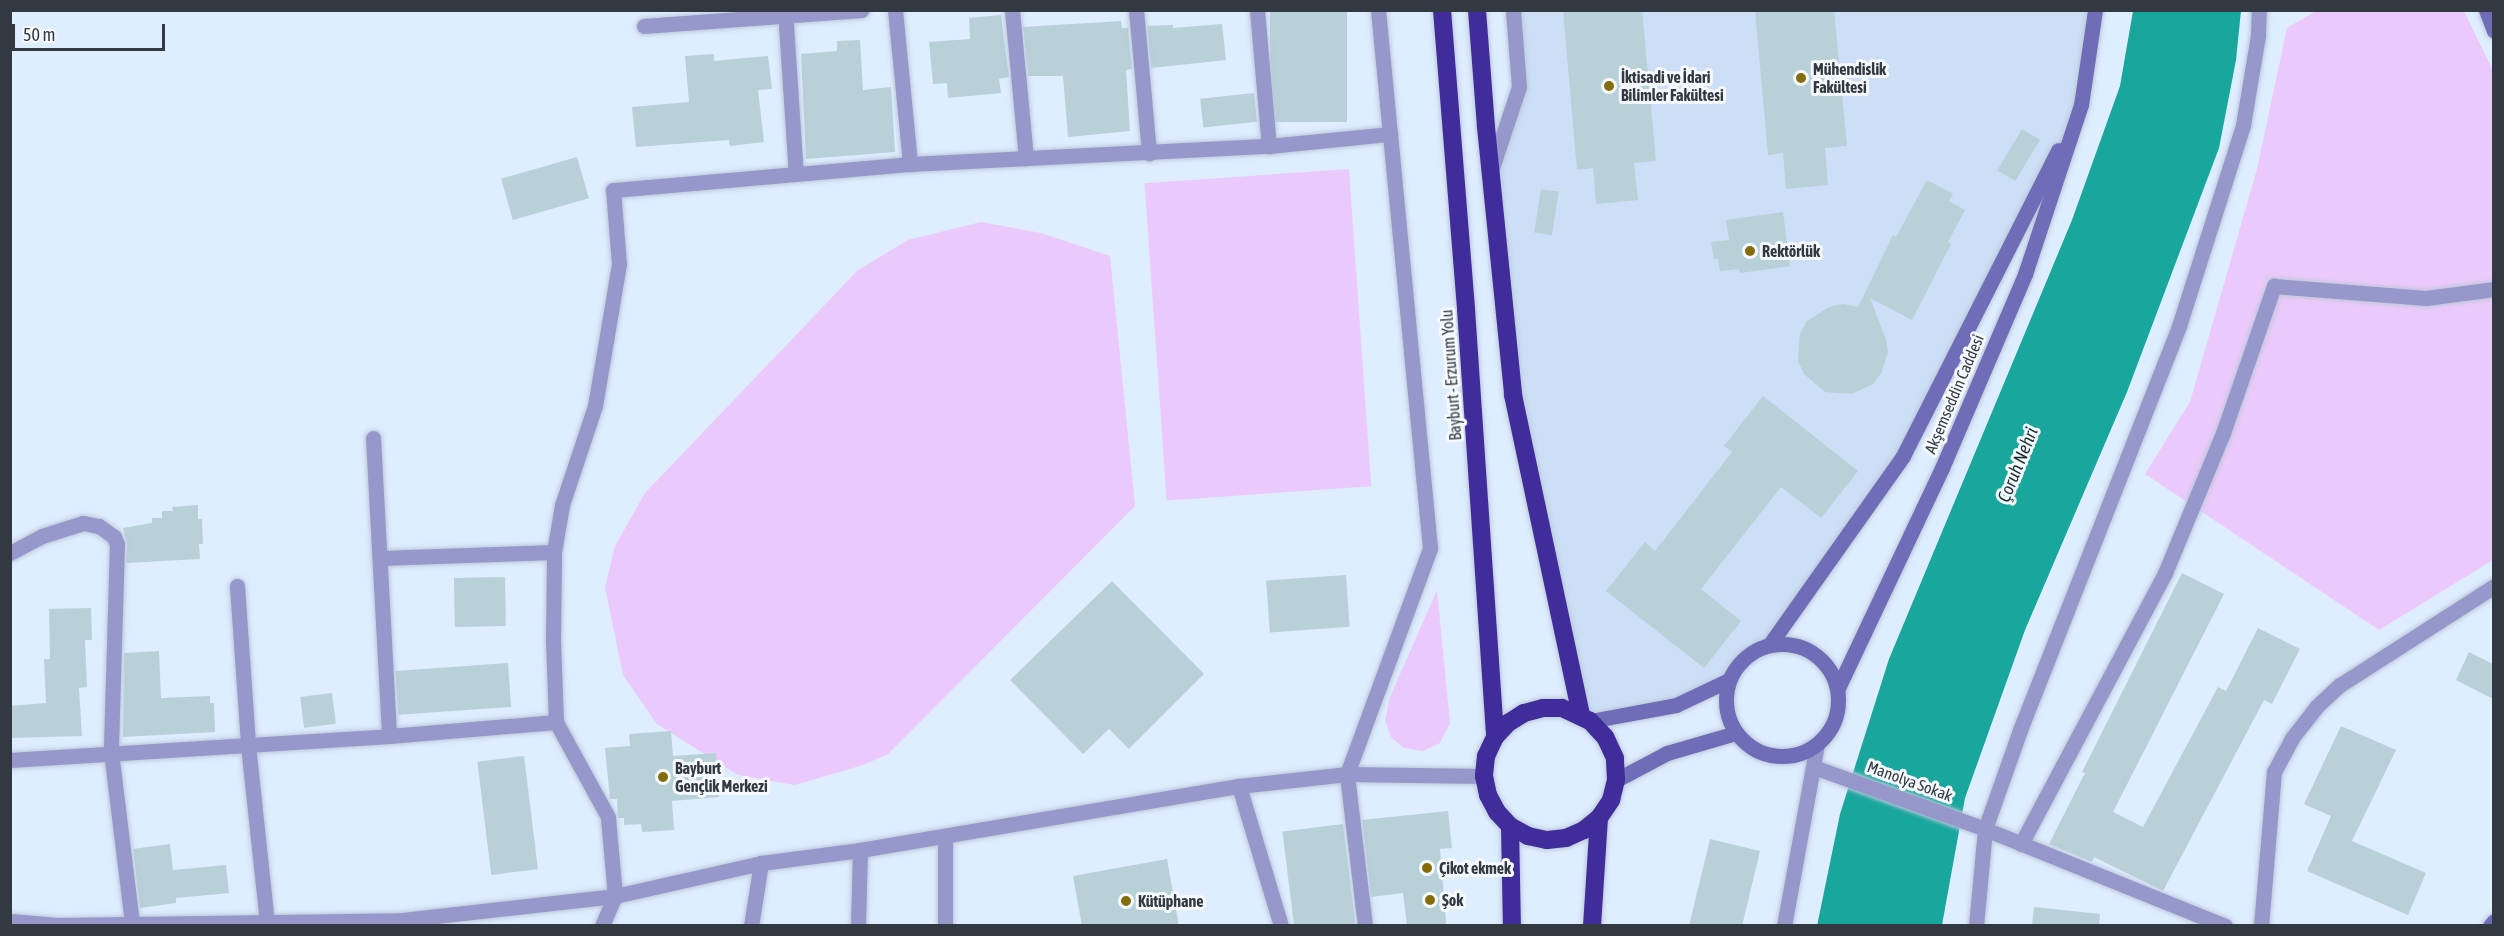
<!DOCTYPE html>
<meta charset="utf-8">
<style>
body{margin:0}
#map{position:relative;width:2504px;height:936px;overflow:hidden;background:#deedff;font-family:"Asap Condensed",sans-serif}
div>[style]{position:absolute}
[style*='--x']{left:calc(var(--x)*1px);top:calc(var(--y)*1px);width:calc(var(--w)*1px);rotate:calc(var(--a)*1deg)}
.built>*{inset:0;background:#ccdff6}
.green>*{inset:0;background:#ecc9fc;transform-origin:0 0}
.water>*{inset:0;background:#18a69d}
.building>*{inset:0;background:#b8d0d8;transform-origin:0 0}
.roads{filter:drop-shadow(0 0 2px #bcc9d9) drop-shadow(0 0 2px #bcc9d9)}
.street>*{height:15px;margin:-7.5px;padding:0 7.5px;transform-origin:7.5px;border-radius:7.5px;background:#9697cb}
.secondary>*{height:15px;margin:-7.5px;padding:0 7.5px;transform-origin:7.5px;border-radius:7.5px;background:#6f6db8}
.secondary>.ring{margin:-7.5px;padding:0;box-sizing:content-box;background:none;border:15px solid #6f6db8;border-radius:50%}
.highway>*{height:18px;margin:-9px;padding:0 9px;transform-origin:9px;border-radius:9px;background:#402d9b}
.dots>*{width:16px;height:16px;translate:-50% -50%;box-sizing:border-box;border:3px solid #f6f9fd;border-radius:50%}
span{translate:-50% -50%;white-space:nowrap;text-align:center;line-height:1.15;-webkit-text-stroke:6px #f6f9fd;paint-order:stroke}
.poi-label{font-size:16px;color:#333940;font-weight:700}
.left{translate:0 -50%;text-align:left}
.street-label{font-size:16px;color:#333940}
.water-label{font-size:18px;color:#1a302e;font-style:italic}
.frame{position:absolute;inset:0;border:12px solid #333940;pointer-events:none}
.scale{position:absolute;left:12px;top:24px;width:153px;height:27px;box-sizing:border-box;border:3px solid #333940;border-top:0;padding-left:8px;font-size:18px;line-height:21px;white-space:nowrap;color:#333940;-webkit-text-stroke:4px #f6f9fd;paint-order:stroke}
</style>
<div id="map">
<div class="built">
<i style="clip-path:polygon(1513px 11px,2095px 11px,2081px 105px,1903px 456px,1770px 644px,1753px 651px,1739px 663px,1729px 680px,1676px 705px,1590px 721px,1513px 395px,1491px 171px,1519px 87px)"></i>
</div>
<div class="green">
<i style="clip-path:polygon(2316px 11px,2464px 11px,2494px 73px,2493px 560px,2379px 630px,2145px 474px,2190px 402px,2257px 169px,2287px 28px)"></i>
<i style="left:1349px;top:169px;width:318px;height:205px;rotate:86deg"></i>
<i style="clip-path:polygon(981px 222px,1041px 233px,1110px 256px,1135px 506px,888px 754px,863px 765px,795px 785px,738px 775px,657px 724px,623px 675px,605px 587px,615px 546px,645px 493px,858px 270px,908px 240px)"></i>
<i style="clip-path:polygon(1437px 590px,1450px 723px,1440px 743px,1423px 751px,1404px 748px,1391px 737px,1385px 720px,1390px 697px)"></i>
</div>
<div class="water">
<i style="clip-path:polygon(2133px 11px,2241px 11px,2236px 60px,2219px 148px,2127px 392px,2025px 630px,1965px 798px,1942px 925px,1817px 926px,1840px 814px,1889px 659px,2072px 220px,2120px 86px)"></i>
</div>
<div class="building">
<i style="left:1270px;top:10px;width:77px;height:112px"></i>
<i style="clip-path:polygon(1563px 10px,1642px 10px,1656px 161px,1634px 163px,1638px 200px,1596px 204px,1593px 168px,1577px 170px)"></i>
<i style="clip-path:polygon(1755px 10px,1834px 10px,1847px 146px,1825px 148px,1828px 185px,1786px 189px,1783px 153px,1768px 155px)"></i>
<i style="clip-path:polygon(1001px 15px,1009px 77px,999px 79px,1001px 93px,948px 98px,947px 83px,933px 84px,929px 42px,970px 39px,969px 18px)"></i>
<i style="clip-path:polygon(1121px 21px,1122px 28px,1128px 28px,1132px 69px,1126px 70px,1130px 131px,1068px 137px,1063px 76px,1028px 76px,1023px 27px)"></i>
<i style="clip-path:polygon(1222px 24px,1226px 60px,1151px 68px,1147px 26px,1173px 25px,1173px 28px)"></i>
<i style="clip-path:polygon(860px 40px,863px 90px,891px 87px,895px 152px,806px 159px,801px 54px,837px 51px,837px 41px)"></i>
<i style="clip-path:polygon(714px 54px,714px 61px,768px 56px,772px 89px,758px 90px,764px 142px,730px 146px,729px 140px,636px 147px,632px 107px,689px 102px,685px 56px)"></i>
<i style="left:1254px;top:93px;width:29px;height:54px;rotate:84deg"></i>
<i style="left:2022px;top:129px;width:21px;height:48px;rotate:31deg"></i>
<i style="left:577px;top:157px;width:43px;height:79px;rotate:74deg"></i>
<i style="clip-path:polygon(1927px 180px,1953px 194px,1949px 201px,1965px 210px,1948px 242px,1951px 244px,1912px 320px,1870px 298px,1886px 340px,1888px 352px,1881px 374px,1873px 384px,1852px 394px,1825px 392px,1804px 374px,1798px 361px,1800px 334px,1806px 322px,1829px 307px,1843px 304px,1858px 307px,1893px 235px,1896px 237px)"></i>
<i style="left:1541px;top:189px;width:18px;height:44px;rotate:9deg"></i>
<i style="clip-path:polygon(1783px 212px,1790px 266px,1740px 273px,1739px 269px,1720px 271px,1718px 259px,1714px 259px,1711px 242px,1729px 240px,1726px 220px)"></i>
<i style="clip-path:polygon(1763px 396px,1858px 471px,1821px 518px,1781px 487px,1701px 589px,1741px 621px,1704px 668px,1606px 591px,1645px 542px,1655px 551px,1732px 452px,1724px 446px)"></i>
<i style="clip-path:polygon(198px 505px,198px 519px,202px 519px,203px 544px,199px 544px,200px 559px,126px 563px,127px 544px,123px 528px,152px 523px,152px 518px,162px 518px,162px 511px,173px 511px,172px 507px)"></i>
<i style="clip-path:polygon(2182px 573px,2224px 594px,2113px 812px,2143px 827px,2218px 687px,2226px 691px,2258px 628px,2300px 649px,2272px 704px,2264px 700px,2163px 891px,2094px 857px,2092px 862px,2049px 844px,2085px 773px,2082px 772px)"></i>
<i style="left:1346px;top:575px;width:52px;height:80px;rotate:86deg"></i>
<i style="left:505px;top:577px;width:49px;height:51px;rotate:89deg"></i>
<i style="clip-path:polygon(1112px 581px,1204px 674px,1129px 749px,1109px 729px,1083px 754px,1010px 680px)"></i>
<i style="clip-path:polygon(91px 608px,92px 640px,85px 640px,87px 687px,79px 688px,82px 736px,10px 738px,10px 706px,46px 703px,44px 659px,50px 659px,49px 609px)"></i>
<i style="clip-path:polygon(159px 651px,161px 698px,210px 696px,210px 703px,214px 703px,215px 732px,123px 737px,124px 653px)"></i>
<i style="clip-path:polygon(2469px 652px,2493px 664px,2493px 699px,2456px 680px)"></i>
<i style="left:508px;top:663px;width:44px;height:113px;rotate:86deg"></i>
<i style="left:332px;top:693px;width:31px;height:32px;rotate:83deg"></i>
<i style="clip-path:polygon(2341px 726px,2396px 750px,2352px 841px,2426px 873px,2408px 915px,2307px 871px,2331px 816px,2304px 804px)"></i>
<i style="clip-path:polygon(671px 731px,673px 756px,716px 753px,719px 797px,672px 801px,674px 830px,642px 832px,641px 824px,624px 825px,624px 818px,618px 818px,617px 799px,610px 799px,605px 748px,630px 746px,629px 734px)"></i>
<i style="left:524px;top:756px;width:114px;height:47px;rotate:83deg"></i>
<i style="clip-path:polygon(1448px 811px,1452px 848px,1440px 849px,1446px 922px,1444px 926px,1407px 926px,1403px 893px,1371px 897px,1362px 820px)"></i>
<i style="left:1343px;top:824px;width:103px;height:61px;rotate:83deg"></i>
<i style="clip-path:polygon(1710px 839px,1760px 851px,1742px 926px,1689px 926px)"></i>
<i style="clip-path:polygon(170px 844px,173px 870px,226px 865px,229px 893px,176px 898px,176px 903px,140px 908px,133px 849px)"></i>
<i style="clip-path:polygon(1167px 859px,1179px 926px,1082px 926px,1073px 876px)"></i>
<i style="clip-path:polygon(2034px 907px,2100px 914px,2099px 926px,2032px 926px)"></i>
</div>
<div class="roads">
<div class="street">
<i style="--x:785;--y:10;--w:164;--a:86.2"></i>
<i style="--x:895;--y:10;--w:155;--a:84.4"></i>
<i style="--x:1012;--y:10;--w:149;--a:84.6"></i>
<i style="--x:1136;--y:10;--w:144;--a:84.8"></i>
<i style="--x:1257;--y:10;--w:137;--a:85"></i>
<i style="--x:644;--y:26;--w:218;--a:-4.2"></i>
<i style="--x:1492;--y:168;--w:85;--a:-71.6"></i>
<i style="--x:1519;--y:87;--w:77;--a:-94.5"></i>
<i style="--x:373;--y:438;--w:298;--a:86.9"></i>
<i style="--x:10;--y:553;--w:36;--a:-28"></i>
<i style="--x:42;--y:536;--w:43;--a:-17.6"></i>
<i style="--x:83;--y:523;--w:16;--a:11"></i>
<i style="--x:99;--y:526;--w:19;--a:36"></i>
<i style="--x:114;--y:537;--w:8;--a:67"></i>
<i style="--x:117;--y:544;--w:208;--a:91.7"></i>
<i style="--x:111;--y:752;--w:173;--a:83"></i>
<i style="--x:380;--y:558;--w:174;--a:-2"></i>
<i style="--x:237;--y:586;--w:159;--a:86"></i>
<i style="--x:248;--y:745;--w:178;--a:83.9"></i>
<i style="--x:10;--y:760;--w:380;--a:-3.6"></i>
<i style="--x:389;--y:736;--w:168;--a:-4.8"></i>
<i style="--x:1814;--y:767;--w:182;--a:19.9"></i>
<i style="--x:1985;--y:829;--w:97;--a:95.3"></i>
<i style="--x:1239;--y:786;--w:146;--a:73.3"></i>
<i style="--x:2021;--y:844;--w:307;--a:-62"></i>
<i style="--x:2165;--y:573;--w:152;--a:-67.5"></i>
<i style="--x:2223;--y:433;--w:156;--a:-70.9"></i>
<i style="--x:2274;--y:286;--w:152;--a:4.5"></i>
<i style="--x:2426;--y:298;--w:69;--a:-7.5"></i>
<i style="--x:10;--y:921;--w:48;--a:4.8"></i>
<i style="--x:58;--y:925;--w:343;--a:-0.8"></i>
<i style="--x:401;--y:920;--w:215;--a:-6.4"></i>
<i style="--x:615;--y:896;--w:150;--a:-12.7"></i>
<i style="--x:761;--y:863;--w:100;--a:-7.5"></i>
<i style="--x:860;--y:850;--w:384;--a:-9.6"></i>
<i style="--x:1239;--y:786;--w:109;--a:-6.3"></i>
<i style="--x:1347;--y:774;--w:137;--a:0.8"></i>
<i style="--x:602;--y:926;--w:33;--a:-67"></i>
<i style="--x:615;--y:896;--w:79;--a:-95.1"></i>
<i style="--x:608;--y:817;--w:108;--a:-118.7"></i>
<i style="--x:556;--y:722;--w:82;--a:-92.1"></i>
<i style="--x:553;--y:640;--w:88;--a:-89.3"></i>
<i style="--x:554;--y:552;--w:48;--a:-80.3"></i>
<i style="--x:562;--y:505;--w:104;--a:-71.6"></i>
<i style="--x:595;--y:406;--w:144;--a:-80.4"></i>
<i style="--x:619;--y:264;--w:74;--a:-94.6"></i>
<i style="--x:613;--y:190;--w:298;--a:-5"></i>
<i style="--x:910;--y:164;--w:359;--a:-2.9"></i>
<i style="--x:1269;--y:146;--w:122;--a:-5.7"></i>
<i style="--x:751;--y:926;--w:64;--a:-81"></i>
<i style="--x:858;--y:926;--w:76;--a:-88.5"></i>
<i style="--x:945;--y:926;--w:89;--a:-90"></i>
<i style="--x:1365;--y:926;--w:153;--a:-96.8"></i>
<i style="--x:1347;--y:774;--w:241;--a:-69.8"></i>
<i style="--x:1430;--y:548;--w:541;--a:-95.52"></i>
<i style="--x:1784;--y:926;--w:184;--a:-79.7"></i>
<i style="--x:2225;--y:926;--w:259;--a:-158"></i>
<i style="--x:1985;--y:829;--w:105;--a:-70.5"></i>
<i style="--x:2020;--y:730;--w:434;--a:-68.5"></i>
<i style="--x:2179;--y:326;--w:211;--a:-72.3"></i>
<i style="--x:2243;--y:125;--w:91;--a:-80.5"></i>
<i style="--x:2258;--y:35;--w:25;--a:-88"></i>
<i style="--x:2261;--y:926;--w:155;--a:-85.2"></i>
<i style="--x:2274;--y:772;--w:38;--a:-62"></i>
<i style="--x:2292;--y:738;--w:39;--a:-52"></i>
<i style="--x:2316;--y:707;--w:33;--a:-43"></i>
<i style="--x:2340;--y:685;--w:183;--a:-32.7"></i>
</div>
<div class="secondary">
<i style="--x:2486;--y:10;--w:22;--a:69"></i>
<i class="ring" style="left:1726px;top:644px;width:97px;height:97px"></i>
<i style="--x:1770;--y:644;--w:230;--a:-54.7"></i>
<i style="--x:1903;--y:456;--w:343;--a:-63.1"></i>
<i style="--x:1838;--y:688;--w:243;--a:-64.7"></i>
<i style="--x:1942;--y:468;--w:211;--a:-66.8"></i>
<i style="--x:2025;--y:274;--w:178;--a:-71.7"></i>
<i style="--x:2081;--y:105;--w:96;--a:-81.6"></i>
<i style="--x:1590;--y:721;--w:87;--a:-10.5"></i>
<i style="--x:1676;--y:705;--w:59;--a:-25.3"></i>
<i style="--x:1616;--y:780;--w:58;--a:-27.9"></i>
<i style="--x:1667;--y:753;--w:72;--a:-16.2"></i>
<i style="--x:2490;--y:926;--w:6;--a:-51"></i>
</div>
<div class="highway">
<i style="--x:1442;--y:10;--w:300;--a:85.4"></i>
<i style="--x:1466;--y:309;--w:429;--a:86.1"></i>
<i style="--x:1495;--y:737;--w:21;--a:115"></i>
<i style="--x:1486;--y:756;--w:20;--a:96"></i>
<i style="--x:1484;--y:776;--w:19;--a:78"></i>
<i style="--x:1488;--y:795;--w:19;--a:62"></i>
<i style="--x:1497;--y:812;--w:19;--a:47"></i>
<i style="--x:1510;--y:826;--w:21;--a:29"></i>
<i style="--x:1528;--y:836;--w:19;--a:12"></i>
<i style="--x:1547;--y:840;--w:19;--a:-6"></i>
<i style="--x:1566;--y:838;--w:20;--a:-24"></i>
<i style="--x:1584;--y:830;--w:19;--a:-39"></i>
<i style="--x:1599;--y:818;--w:22;--a:-56"></i>
<i style="--x:1611;--y:800;--w:21;--a:-76"></i>
<i style="--x:1616;--y:780;--w:22;--a:-93"></i>
<i style="--x:1615;--y:758;--w:23;--a:-115"></i>
<i style="--x:1605;--y:737;--w:22;--a:-133"></i>
<i style="--x:1590;--y:721;--w:31;--a:-155"></i>
<i style="--x:1562;--y:708;--w:19;--a:180"></i>
<i style="--x:1543;--y:708;--w:20;--a:165"></i>
<i style="--x:1524;--y:713;--w:19;--a:148"></i>
<i style="--x:1508;--y:723;--w:19;--a:133"></i>
<i style="--x:1477;--y:10;--w:117;--a:85.6"></i>
<i style="--x:1486;--y:127;--w:269;--a:84.2"></i>
<i style="--x:1513;--y:395;--w:327;--a:78"></i>
<i style="--x:1510;--y:826;--w:100;--a:88.9"></i>
<i style="--x:1592;--y:926;--w:108;--a:-86.3"></i>
</div>
</div>
<div class="dots">
<i style="left:1801px;top:78px;background:#846c08"></i>
<i style="left:1609px;top:86px;background:#846c08"></i>
<i style="left:1750px;top:251px;background:#846c08"></i>
<i style="left:663px;top:777px;background:#846c08"></i>
<i style="left:1427px;top:868px;background:#846c08"></i>
<i style="left:1430px;top:900px;background:#846c08"></i>
<i style="left:1126px;top:901px;background:#846c08"></i>
</div>
<div class="poi-label">
<span class="left" style="left:1813px;top:78px">Mühendislik<br>Fakültesi</span>
<span class="left" style="left:1621px;top:86px">İktisadi ve İdari<br>Bilimler Fakültesi</span>
<span class="left" style="left:1762px;top:251px">Rektörlük</span>
<span class="left" style="left:675px;top:777px">Bayburt<br>Gençlik Merkezi</span>
<span class="left" style="left:1439px;top:868px">Çikot ekmek</span>
<span class="left" style="left:1442px;top:900px">Şok</span>
<span class="left" style="left:1138px;top:901px">Kütüphane</span>
</div>
<div class="street-label">
<span style="left:1451px;top:375px;rotate:-94deg">Bayburt - Erzurum Yolu</span>
<span style="left:1954px;top:394px;rotate:-67deg">Akşemseddin Caddesi</span>
<span style="left:1910px;top:781px;rotate:20deg">Manolya Sokak</span>
</div>
<div class="water-label">
<span style="left:2018px;top:465px;rotate:-68deg">Çoruh Nehri</span>
</div>
<div class="frame"></div>
<div class="scale">50 m</div>
</div>
